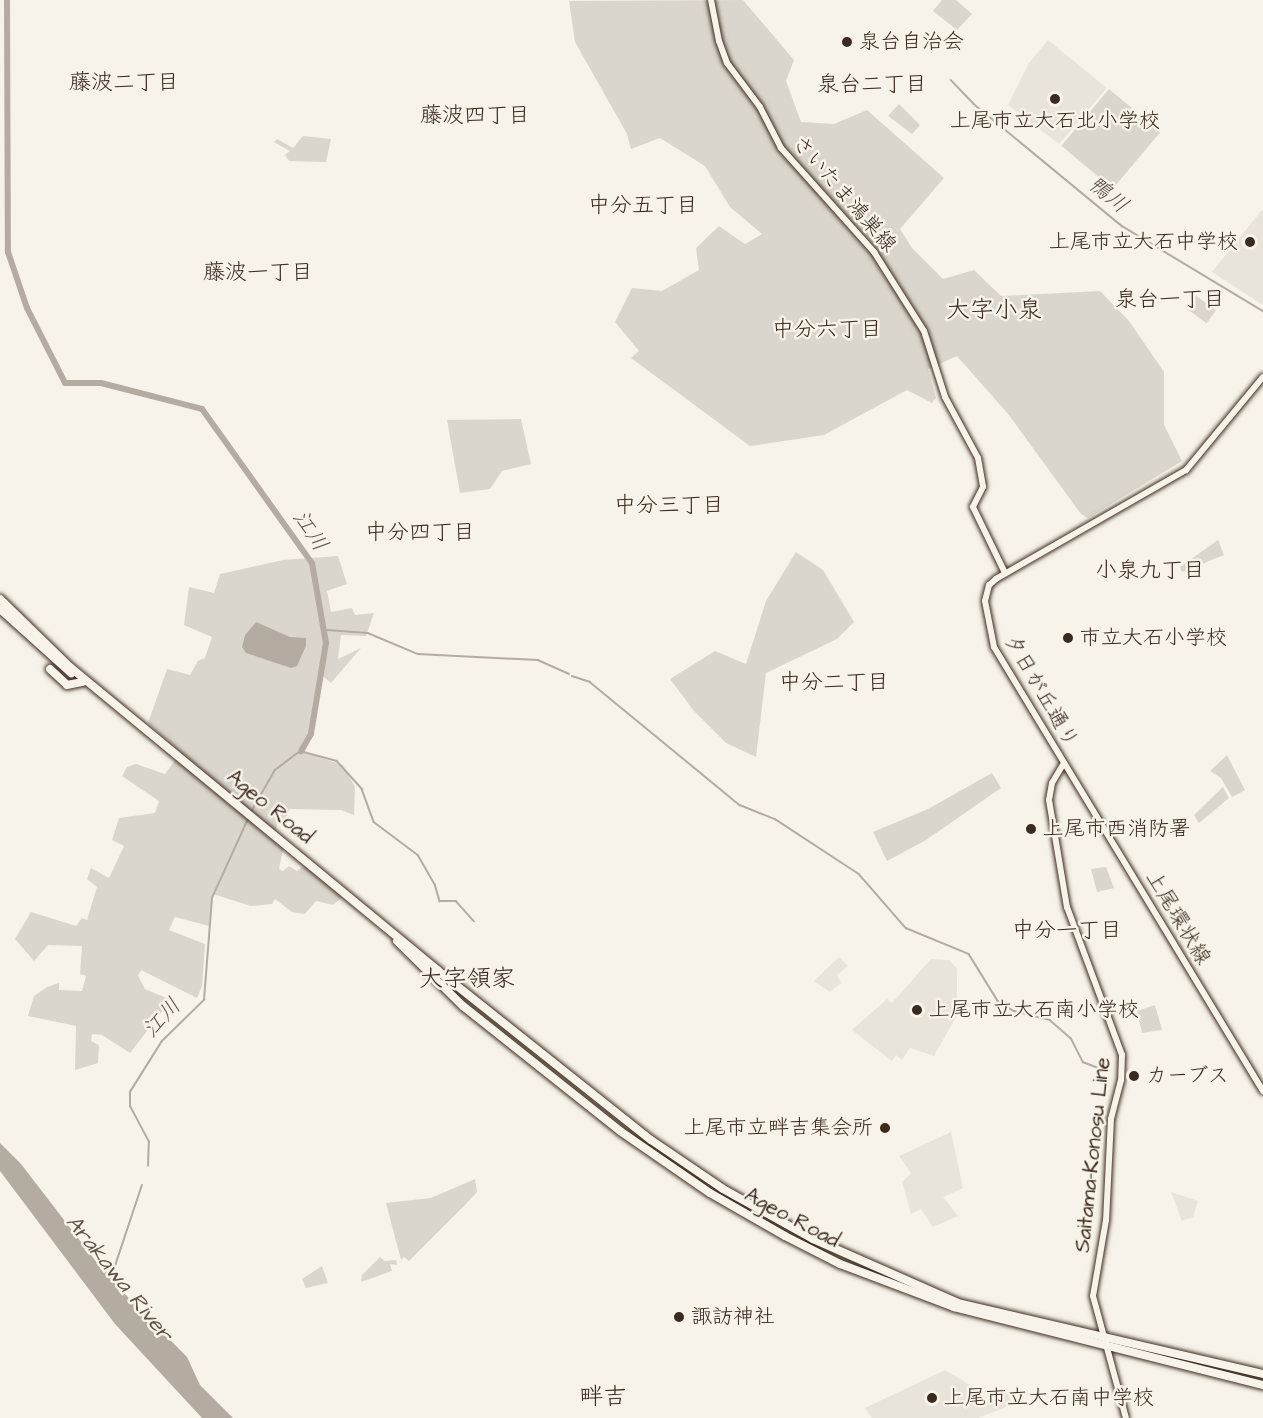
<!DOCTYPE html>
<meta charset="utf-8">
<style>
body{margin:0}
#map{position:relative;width:1263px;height:1418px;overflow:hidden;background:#f7f3e8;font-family:"Architects Daughter","Klee One",sans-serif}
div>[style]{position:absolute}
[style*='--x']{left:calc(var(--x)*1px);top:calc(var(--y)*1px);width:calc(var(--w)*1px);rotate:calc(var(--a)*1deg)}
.built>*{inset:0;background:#e9e4d9}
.green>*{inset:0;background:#dbd6cb;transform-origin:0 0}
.water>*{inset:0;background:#b4aca0}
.stream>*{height:1.5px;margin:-0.75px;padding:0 0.75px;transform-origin:0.75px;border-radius:0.75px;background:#b4aca0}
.river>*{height:6px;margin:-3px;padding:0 3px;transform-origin:3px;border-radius:3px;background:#b4aca0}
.roads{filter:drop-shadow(0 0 2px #3b2a1e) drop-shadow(0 0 2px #3b2a1e)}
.major>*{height:6px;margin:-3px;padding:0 3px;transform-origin:3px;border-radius:3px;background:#f7f3e8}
.highway>*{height:8px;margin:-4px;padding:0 4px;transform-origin:4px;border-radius:4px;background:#f7f3e8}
.dots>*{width:16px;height:16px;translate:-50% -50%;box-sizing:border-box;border:3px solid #f7f3e8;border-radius:50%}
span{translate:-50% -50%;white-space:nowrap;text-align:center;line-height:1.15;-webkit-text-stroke:5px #f7f3e8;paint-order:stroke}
.poi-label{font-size:21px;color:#3b2a1e}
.left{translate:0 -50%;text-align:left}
.right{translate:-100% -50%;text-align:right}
.street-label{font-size:21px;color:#3b2a1e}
.neighbourhood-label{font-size:22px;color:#3b2a1e}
.water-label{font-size:22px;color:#5f5145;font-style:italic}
.quarter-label{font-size:24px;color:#3b2a1e}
</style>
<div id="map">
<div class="built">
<i style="clip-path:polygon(1048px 40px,1107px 88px,1059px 144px,1008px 105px,1029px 63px)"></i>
<i style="clip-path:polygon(1262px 210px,1263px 211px,1263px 305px,1212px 272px)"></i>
<i style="clip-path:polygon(839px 957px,848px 966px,837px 975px,841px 983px,830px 992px,814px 981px)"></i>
<i style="clip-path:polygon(931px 959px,949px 960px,957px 969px,957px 1015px,934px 1056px,910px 1048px,902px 1060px,896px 1055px,892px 1061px,852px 1030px,887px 999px,892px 1003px)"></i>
<i style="clip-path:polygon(951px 1132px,963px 1188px,943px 1197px,958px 1216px,933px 1227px,921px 1209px,911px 1214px,902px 1182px,911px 1173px,899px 1156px)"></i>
<i style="clip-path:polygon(1171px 1192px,1198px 1201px,1193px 1217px,1182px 1221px)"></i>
<i style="clip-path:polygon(945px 1370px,973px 1387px,979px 1403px,1007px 1393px,1013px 1404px,978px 1418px,872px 1418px,865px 1408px)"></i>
</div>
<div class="green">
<i style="clip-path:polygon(743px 0,794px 60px,786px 81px,801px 122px,834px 124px,867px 110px,944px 178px,900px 229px,912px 248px,943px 279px,974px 270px,1001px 296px,1100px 291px,1129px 321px,1164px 372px,1164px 425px,1182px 461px,1088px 518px,1081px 514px,1009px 415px,957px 356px,928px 369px,936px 398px,932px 403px,907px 390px,824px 435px,750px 446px,631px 358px,639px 351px,615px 322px,632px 288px,662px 291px,699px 270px,696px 248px,719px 226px,745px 244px,762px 234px,730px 207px,705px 166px,660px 138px,631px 149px,627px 134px,575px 42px,569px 1px)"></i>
<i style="clip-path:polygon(942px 0,956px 0,972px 14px,957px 30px,933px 11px)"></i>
<i style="left:1109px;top:89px;width:67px;height:74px;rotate:40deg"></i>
<i style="clip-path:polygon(899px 104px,920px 125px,912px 134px,888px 116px)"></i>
<i style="clip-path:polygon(303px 136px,331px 139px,326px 162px,289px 161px,285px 155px,290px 151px,274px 142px,277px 139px,293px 148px)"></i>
<i style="left:1195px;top:295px;width:26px;height:16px;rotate:36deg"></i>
<i style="clip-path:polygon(521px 419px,531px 464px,502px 471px,490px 489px,460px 493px,447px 420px)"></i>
<i style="clip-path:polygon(1218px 540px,1224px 555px,1182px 572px,1180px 567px)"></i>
<i style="clip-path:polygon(796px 552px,823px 570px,854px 622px,837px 639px,766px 673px,756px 757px,726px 743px,694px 711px,670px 679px,715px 651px,746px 664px,766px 601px)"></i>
<i style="clip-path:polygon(338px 556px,347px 584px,327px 591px,331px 612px,352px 608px,355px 615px,374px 613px,366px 636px,341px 635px,338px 659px,361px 648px,331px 683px,322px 675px,319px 677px,311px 734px,300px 751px,343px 765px,355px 787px,354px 815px,341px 810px,290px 809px,284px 822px,278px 821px,275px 834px,285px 840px,279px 869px,283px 871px,289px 866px,297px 871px,307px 864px,345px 895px,333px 905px,316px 901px,305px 914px,292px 912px,275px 899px,272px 904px,251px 906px,213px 894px,209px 926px,175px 917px,169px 930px,205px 944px,202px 986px,197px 998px,141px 970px,138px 976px,145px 989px,171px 1000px,130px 1053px,102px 1035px,92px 1034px,91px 1041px,99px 1045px,98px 1063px,75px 1070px,76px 1026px,28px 1016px,34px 996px,47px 987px,59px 983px,59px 990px,82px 991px,86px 976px,80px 974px,82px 946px,48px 945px,34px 961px,15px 939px,31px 912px,76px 926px,82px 918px,87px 920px,97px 887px,87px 879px,91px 868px,109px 878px,124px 846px,112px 840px,119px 818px,155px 813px,159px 801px,122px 776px,127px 767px,136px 764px,165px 774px,181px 752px,148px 723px,167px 669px,190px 675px,198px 661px,205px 658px,212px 637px,184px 625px,189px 587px,214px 593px,220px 574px,283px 560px)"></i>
<i style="clip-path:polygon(1227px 755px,1245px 790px,1232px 797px,1221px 778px,1210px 771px)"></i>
<i style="clip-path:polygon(992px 773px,1001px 788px,926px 840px,887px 861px,873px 832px,928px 809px)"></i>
<i style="clip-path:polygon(1223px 787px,1229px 798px,1199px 823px,1194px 815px)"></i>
<i style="clip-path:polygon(1106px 867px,1114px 888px,1097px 892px,1091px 869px)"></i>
<i style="clip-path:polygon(1155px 1005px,1162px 1030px,1142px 1033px,1137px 1011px)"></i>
<i style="clip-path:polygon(475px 1179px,477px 1192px,464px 1206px,409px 1261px,404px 1257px,401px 1260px,386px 1203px,431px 1198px)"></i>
<i style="clip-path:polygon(380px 1257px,385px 1261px,396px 1260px,397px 1265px,390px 1264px,392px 1271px,361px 1282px,362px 1275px)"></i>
<i style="clip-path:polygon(322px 1266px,328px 1283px,306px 1288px,302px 1279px)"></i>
</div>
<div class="water">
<i style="clip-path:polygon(256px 622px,290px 637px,306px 638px,306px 646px,297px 666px,291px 668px,246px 653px,242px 647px,245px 635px)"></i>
<i style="clip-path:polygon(0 1143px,21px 1164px,101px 1268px,109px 1271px,115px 1266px,115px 1284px,187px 1357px,200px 1385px,233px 1418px,202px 1418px,115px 1324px,0 1171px)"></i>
</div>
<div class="stream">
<i style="--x:951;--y:80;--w:33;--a:46"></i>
<i style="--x:974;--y:104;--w:192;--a:39.5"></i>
<i style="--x:1122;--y:226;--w:165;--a:31.1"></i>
<i style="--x:327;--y:630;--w:41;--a:4.2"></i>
<i style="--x:368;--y:633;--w:54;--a:22.8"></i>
<i style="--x:418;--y:654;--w:120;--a:2.9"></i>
<i style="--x:538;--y:660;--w:34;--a:24"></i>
<i style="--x:572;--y:676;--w:19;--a:18"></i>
<i style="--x:590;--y:682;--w:194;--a:39.4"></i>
<i style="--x:740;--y:805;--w:38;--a:22"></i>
<i style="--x:775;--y:819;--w:100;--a:33.2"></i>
<i style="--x:859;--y:874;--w:72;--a:49"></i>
<i style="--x:906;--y:928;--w:68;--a:22.4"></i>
<i style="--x:969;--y:954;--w:55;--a:58.3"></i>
<i style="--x:998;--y:1001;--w:19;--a:32"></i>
<i style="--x:1014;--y:1011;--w:37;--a:14"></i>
<i style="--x:1050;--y:1020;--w:28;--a:41"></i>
<i style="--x:1071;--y:1038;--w:27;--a:63"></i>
<i style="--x:1083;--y:1062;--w:17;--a:21"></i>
<i style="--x:251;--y:812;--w:48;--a:-60.3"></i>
<i style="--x:275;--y:770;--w:31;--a:-37"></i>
<i style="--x:300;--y:751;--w:38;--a:15"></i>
<i style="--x:337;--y:761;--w:38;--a:48"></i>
<i style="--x:362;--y:789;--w:35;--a:70"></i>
<i style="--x:374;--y:822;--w:55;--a:36.9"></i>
<i style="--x:418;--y:855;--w:34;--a:60"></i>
<i style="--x:435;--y:884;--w:18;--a:74"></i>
<i style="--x:440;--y:901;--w:16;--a:0"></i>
<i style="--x:456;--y:901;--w:27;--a:48"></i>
<i style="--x:148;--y:1166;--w:24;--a:-88"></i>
<i style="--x:149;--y:1142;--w:40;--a:-118"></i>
<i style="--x:130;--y:1107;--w:15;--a:-90"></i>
<i style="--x:130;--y:1092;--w:60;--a:-57.9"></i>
<i style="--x:162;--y:1041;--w:59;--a:-44.3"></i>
<i style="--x:204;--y:1000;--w:102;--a:-85.5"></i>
<i style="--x:212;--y:898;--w:87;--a:-65.5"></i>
<i style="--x:115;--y:1266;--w:85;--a:-71.6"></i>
</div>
<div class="river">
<i style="--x:7;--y:0;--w:252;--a:89.8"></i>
<i style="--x:8;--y:252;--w:59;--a:71.3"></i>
<i style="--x:27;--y:308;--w:84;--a:63.1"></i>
<i style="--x:65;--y:383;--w:36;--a:0"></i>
<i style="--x:101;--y:383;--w:104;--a:14.4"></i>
<i style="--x:202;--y:409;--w:189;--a:54.5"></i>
<i style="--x:312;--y:563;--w:81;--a:80.1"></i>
<i style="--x:326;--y:643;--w:92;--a:99.4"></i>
<i style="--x:311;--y:734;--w:20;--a:120"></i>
</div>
<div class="roads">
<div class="major">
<i style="--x:711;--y:0;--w:42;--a:79"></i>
<i style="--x:719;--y:41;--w:23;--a:70"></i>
<i style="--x:727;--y:63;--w:55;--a:53.1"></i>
<i style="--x:760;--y:107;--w:46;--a:62.9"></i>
<i style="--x:781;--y:148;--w:140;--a:48.2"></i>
<i style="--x:874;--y:252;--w:93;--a:57.7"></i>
<i style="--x:924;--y:331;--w:69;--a:72.3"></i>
<i style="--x:945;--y:397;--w:69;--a:61.6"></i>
<i style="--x:978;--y:458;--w:29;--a:80"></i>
<i style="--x:983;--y:487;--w:22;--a:117"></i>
<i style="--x:973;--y:507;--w:73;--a:64.1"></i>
<i style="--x:1263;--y:377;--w:121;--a:129.6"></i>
<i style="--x:1186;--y:470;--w:219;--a:150.2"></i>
<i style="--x:996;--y:579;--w:9;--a:139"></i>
<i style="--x:989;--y:585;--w:16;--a:104"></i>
<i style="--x:985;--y:601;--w:47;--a:78.9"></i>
<i style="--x:994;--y:647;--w:519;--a:58.79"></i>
<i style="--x:1064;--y:763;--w:23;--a:121"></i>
<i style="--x:1052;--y:783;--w:17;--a:100"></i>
<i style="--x:1049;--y:800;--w:109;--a:80.5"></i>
<i style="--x:1067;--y:907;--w:158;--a:69.6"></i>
<i style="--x:1122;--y:1055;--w:25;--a:92"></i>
<i style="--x:1121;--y:1080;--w:40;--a:104.4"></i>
<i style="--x:1111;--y:1119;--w:101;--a:92.8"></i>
<i style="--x:1106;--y:1220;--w:77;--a:99.7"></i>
<i style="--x:1093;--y:1296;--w:126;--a:74.9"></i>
</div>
<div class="highway">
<i style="--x:0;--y:599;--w:99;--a:44.2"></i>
<i style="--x:71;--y:668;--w:475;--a:39.5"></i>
<i style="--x:437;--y:970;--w:273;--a:38.5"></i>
<i style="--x:651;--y:1140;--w:87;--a:34.2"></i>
<i style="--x:723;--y:1189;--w:103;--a:29.1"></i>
<i style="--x:813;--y:1239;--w:158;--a:23.8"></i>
<i style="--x:958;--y:1303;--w:313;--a:13.1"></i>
<i style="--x:0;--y:609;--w:96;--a:42"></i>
<i style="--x:50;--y:669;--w:23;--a:43"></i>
<i style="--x:67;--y:685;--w:16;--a:-11"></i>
<i style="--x:397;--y:941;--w:93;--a:44.6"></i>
<i style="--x:463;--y:1006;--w:201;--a:38.5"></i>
<i style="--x:620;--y:1131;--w:109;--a:34.6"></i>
<i style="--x:710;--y:1193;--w:86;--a:29.8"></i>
<i style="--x:785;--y:1236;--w:62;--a:27"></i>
<i style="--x:840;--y:1264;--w:122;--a:20.7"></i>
<i style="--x:954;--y:1307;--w:319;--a:14.2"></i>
</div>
</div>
<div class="dots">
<i style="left:847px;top:42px;background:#3b2a1e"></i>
<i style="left:1055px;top:99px;background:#3b2a1e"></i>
<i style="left:1250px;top:242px;background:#3b2a1e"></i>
<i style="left:1068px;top:638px;background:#3b2a1e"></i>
<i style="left:1031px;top:829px;background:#3b2a1e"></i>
<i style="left:917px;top:1010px;background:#3b2a1e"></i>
<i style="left:1134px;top:1076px;background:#3b2a1e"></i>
<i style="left:885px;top:1128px;background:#3b2a1e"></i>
<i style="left:679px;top:1317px;background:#3b2a1e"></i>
<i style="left:932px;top:1398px;background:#3b2a1e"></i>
</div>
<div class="poi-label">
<span class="left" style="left:859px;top:42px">泉台自治会</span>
<span style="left:1055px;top:121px">上尾市立大石北小学校</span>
<span class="right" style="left:1238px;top:242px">上尾市立大石中学校</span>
<span class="left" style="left:1080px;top:638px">市立大石小学校</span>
<span class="left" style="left:1043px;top:829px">上尾市西消防署</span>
<span class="left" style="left:929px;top:1010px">上尾市立大石南小学校</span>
<span class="left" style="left:1146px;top:1076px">カーブス</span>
<span class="right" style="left:873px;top:1128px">上尾市立畔吉集会所</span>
<span class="left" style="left:691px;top:1317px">諏訪神社</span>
<span class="left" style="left:944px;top:1398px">上尾市立大石南中学校</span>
</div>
<div class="street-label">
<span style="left:844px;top:194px;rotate:49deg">さいたま鴻巣線</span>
<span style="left:1041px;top:691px;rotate:60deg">夕日が丘通り</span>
<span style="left:270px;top:807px;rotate:39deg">Ageo Road</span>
<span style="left:1178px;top:918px;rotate:59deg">上尾環状線</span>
<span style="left:1093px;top:1155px;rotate:-84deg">Saitama-Konosu Line</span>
<span style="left:792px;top:1218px;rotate:28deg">Ageo Road</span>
</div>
<div class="neighbourhood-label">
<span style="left:124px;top:83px">藤波二丁目</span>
<span style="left:872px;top:85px">泉台二丁目</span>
<span style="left:475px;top:116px">藤波四丁目</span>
<span style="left:643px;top:206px">中分五丁目</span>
<span style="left:258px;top:273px">藤波一丁目</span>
<span style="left:1170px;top:300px">泉台一丁目</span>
<span style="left:827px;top:330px">中分六丁目</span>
<span style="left:669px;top:506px">中分三丁目</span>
<span style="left:420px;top:533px">中分四丁目</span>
<span style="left:1150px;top:571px">小泉九丁目</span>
<span style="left:834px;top:683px">中分二丁目</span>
<span style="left:1067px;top:931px">中分一丁目</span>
</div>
<div class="water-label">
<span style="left:1108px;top:195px;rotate:39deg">鴨川</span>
<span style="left:310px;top:531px;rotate:56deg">江川</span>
<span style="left:162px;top:1018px;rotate:-47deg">江川</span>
<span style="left:119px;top:1278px;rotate:51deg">Arakawa River</span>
</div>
<div class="quarter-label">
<span style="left:994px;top:311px">大字小泉</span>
<span style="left:467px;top:980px">大字領家</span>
<span style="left:603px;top:1398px">畔吉</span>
</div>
</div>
